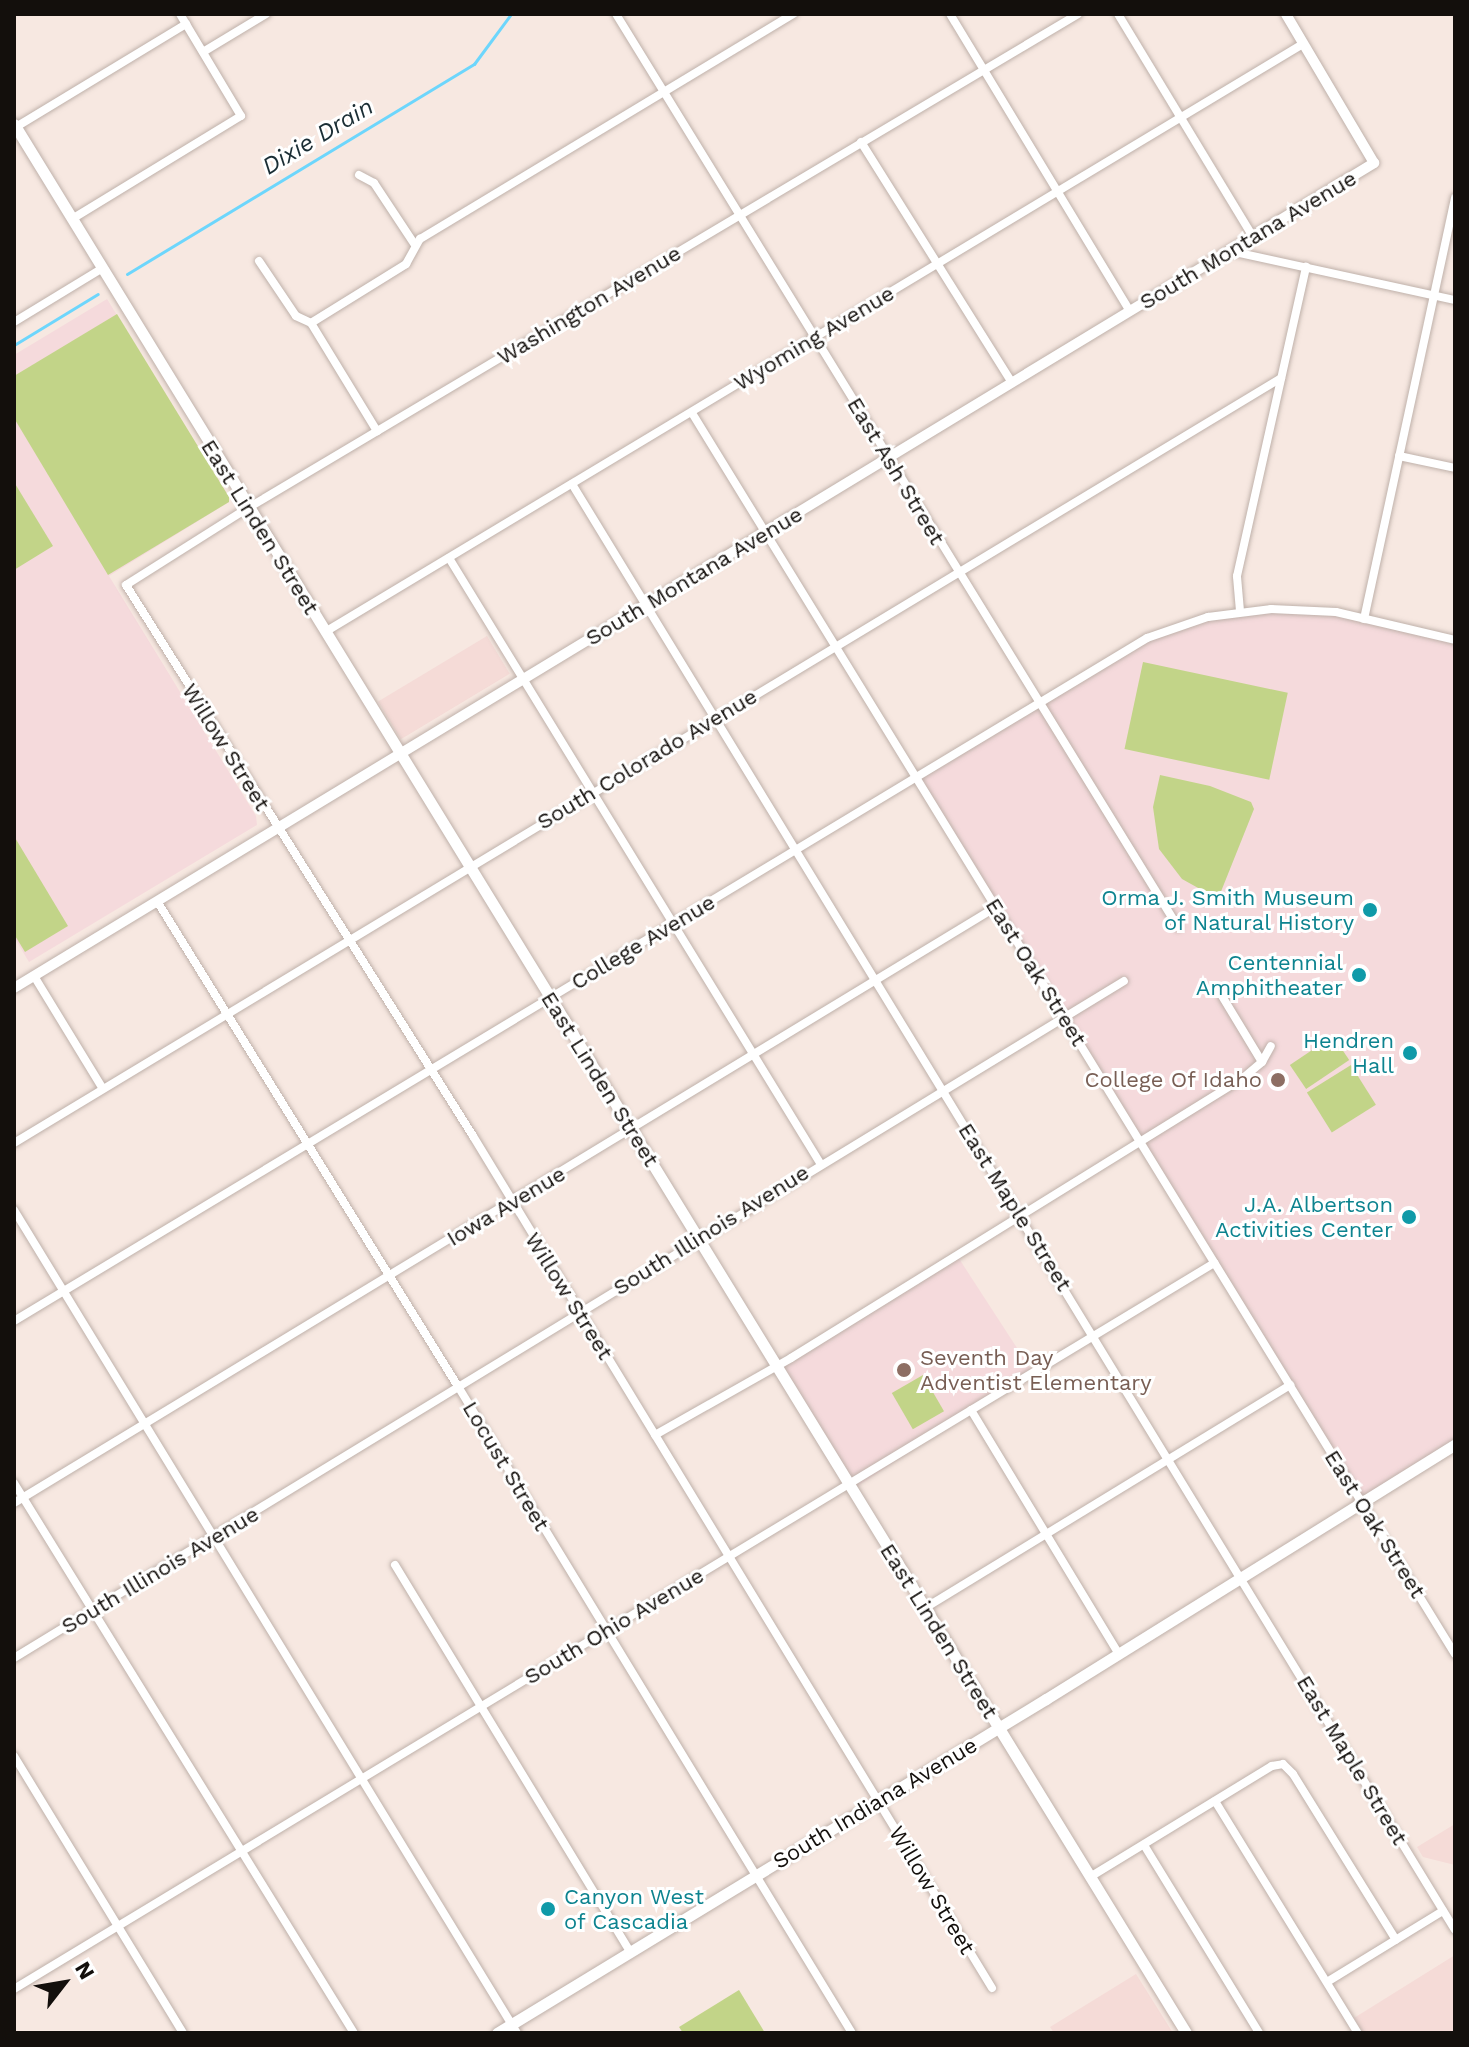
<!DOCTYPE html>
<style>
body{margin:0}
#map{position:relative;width:1469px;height:2047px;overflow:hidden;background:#f7e8e1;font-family:"Work Sans",sans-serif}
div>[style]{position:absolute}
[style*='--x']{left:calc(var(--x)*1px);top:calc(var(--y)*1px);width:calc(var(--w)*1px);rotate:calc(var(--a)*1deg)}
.commercial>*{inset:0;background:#f5dbd7;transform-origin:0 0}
.education>*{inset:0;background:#f5dadc;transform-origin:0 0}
.green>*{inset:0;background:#c2d488;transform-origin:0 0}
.stream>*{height:3px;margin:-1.5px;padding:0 1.5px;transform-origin:1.5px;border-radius:1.5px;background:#6dd6fc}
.roads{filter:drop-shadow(0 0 2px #bfb1aa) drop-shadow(0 0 2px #bfb1aa)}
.minor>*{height:8px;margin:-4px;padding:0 4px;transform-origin:4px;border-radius:4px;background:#fff}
.tertiary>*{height:10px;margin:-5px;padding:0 5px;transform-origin:5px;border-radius:5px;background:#fff}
.secondary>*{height:11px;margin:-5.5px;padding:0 5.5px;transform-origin:5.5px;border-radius:5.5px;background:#fff}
.dots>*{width:22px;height:22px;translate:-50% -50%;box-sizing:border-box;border:4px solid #fff;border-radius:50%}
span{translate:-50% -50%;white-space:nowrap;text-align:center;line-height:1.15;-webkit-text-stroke:6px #fff;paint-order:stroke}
.street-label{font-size:22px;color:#130f0c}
.culture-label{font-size:22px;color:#0d838f}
.right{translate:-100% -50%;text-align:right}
.left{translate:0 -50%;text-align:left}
.education-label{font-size:22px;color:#785e54}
.water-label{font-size:24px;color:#1a2d34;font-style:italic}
.frame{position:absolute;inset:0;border:16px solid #130f0c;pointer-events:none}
.north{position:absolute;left:24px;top:1943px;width:80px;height:80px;-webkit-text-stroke:6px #fff;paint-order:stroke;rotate:59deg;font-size:22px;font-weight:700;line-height:32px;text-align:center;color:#130f0c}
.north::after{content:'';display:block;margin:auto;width:28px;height:36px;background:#130f0c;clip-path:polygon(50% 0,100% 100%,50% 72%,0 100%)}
</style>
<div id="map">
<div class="commercial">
<i style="left:487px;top:636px;width:44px;height:127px;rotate:59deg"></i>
<i style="clip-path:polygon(1455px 1824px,1455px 1865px,1423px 1857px,1417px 1847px)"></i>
<i style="clip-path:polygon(1455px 1955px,1455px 2033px,1363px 2033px,1354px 2018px)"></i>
<i style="clip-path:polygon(1136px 1974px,1173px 2033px,1054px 2033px,1050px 2027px)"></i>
</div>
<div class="education">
<i style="clip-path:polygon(107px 299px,229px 497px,229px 502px,109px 576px,256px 816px,257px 825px,29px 962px,14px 937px,14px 355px)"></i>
<i style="clip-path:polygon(1246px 609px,1336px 612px,1455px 640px,1455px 1444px,1362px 1502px,916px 778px,1147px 638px)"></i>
<i style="left:956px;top:1254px;width:141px;height:212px;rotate:57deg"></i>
</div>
<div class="green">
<i style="clip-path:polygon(117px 314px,229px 497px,229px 502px,108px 575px,14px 418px,14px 376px)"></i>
<i style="clip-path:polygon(14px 482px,53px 546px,14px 570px)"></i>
<i style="left:1143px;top:662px;width:148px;height:89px;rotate:12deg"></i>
<i style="clip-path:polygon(1160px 775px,1210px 786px,1251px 802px,1254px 809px,1218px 899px,1182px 879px,1159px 849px,1153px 807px)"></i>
<i style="clip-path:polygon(14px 836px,68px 926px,25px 952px,14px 934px)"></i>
<i style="left:1333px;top:1036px;width:29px;height:52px;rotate:56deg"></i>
<i style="left:1351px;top:1065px;width:47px;height:52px;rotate:58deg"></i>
<i style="left:923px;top:1375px;width:42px;height:36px;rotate:60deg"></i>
<i style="clip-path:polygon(739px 1990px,765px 2033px,683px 2033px,679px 2027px)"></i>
</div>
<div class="stream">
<i style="--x:127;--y:274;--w:406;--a:-31.2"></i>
<i style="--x:474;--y:64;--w:62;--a:-53.5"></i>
<i style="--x:14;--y:345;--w:98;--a:-31.3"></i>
</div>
<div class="roads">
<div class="minor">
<i style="--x:616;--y:14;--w:1072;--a:58.39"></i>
<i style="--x:950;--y:14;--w:347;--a:58.8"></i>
<i style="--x:1118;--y:14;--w:261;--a:58.8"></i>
<i style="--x:203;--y:52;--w:74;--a:-31.1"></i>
<i style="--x:16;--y:127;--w:199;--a:-31.2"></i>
<i style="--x:861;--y:142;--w:284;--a:57.9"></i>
<i style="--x:359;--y:175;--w:17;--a:28"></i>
<i style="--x:374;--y:183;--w:74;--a:56.5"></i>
<i style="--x:72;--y:219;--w:198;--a:-31.4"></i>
<i style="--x:241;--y:116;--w:119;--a:-120.9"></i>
<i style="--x:1230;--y:251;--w:230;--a:12.3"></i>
<i style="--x:259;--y:261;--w:66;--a:56.1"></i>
<i style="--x:296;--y:316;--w:17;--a:25"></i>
<i style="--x:311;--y:323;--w:112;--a:-31.8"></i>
<i style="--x:406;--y:264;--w:29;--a:-61"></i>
<i style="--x:420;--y:239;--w:436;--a:-31.1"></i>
<i style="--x:14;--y:322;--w:102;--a:-31.3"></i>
<i style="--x:311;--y:323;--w:127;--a:58.6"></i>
<i style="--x:692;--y:413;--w:1457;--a:58.42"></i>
<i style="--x:1399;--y:456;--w:57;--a:12.1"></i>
<i style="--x:572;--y:484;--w:1694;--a:58.59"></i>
<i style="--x:449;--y:558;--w:710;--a:58.48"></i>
<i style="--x:1240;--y:611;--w:35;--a:-95"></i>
<i style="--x:1237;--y:576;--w:317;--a:-77.4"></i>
<i style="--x:1364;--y:619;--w:431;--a:-77.8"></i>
<i style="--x:325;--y:632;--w:1141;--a:-31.02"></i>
<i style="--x:157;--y:901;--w:573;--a:58.2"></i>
<i style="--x:459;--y:1388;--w:755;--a:58.65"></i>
<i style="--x:34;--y:976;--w:132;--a:58.6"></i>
<i style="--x:1222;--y:996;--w:77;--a:58.8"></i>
<i style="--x:14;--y:1143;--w:1480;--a:-31.12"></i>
<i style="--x:14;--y:1210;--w:965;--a:58.57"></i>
<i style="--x:14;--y:1321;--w:1323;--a:-31.08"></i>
<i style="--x:1147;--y:638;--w:65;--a:-19"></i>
<i style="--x:1208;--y:617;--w:64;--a:-7.2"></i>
<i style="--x:1271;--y:609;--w:65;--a:2.6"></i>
<i style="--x:1336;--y:612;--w:122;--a:13.2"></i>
<i style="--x:971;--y:1410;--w:285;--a:58.8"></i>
<i style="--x:655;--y:1435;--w:156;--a:-29.5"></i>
<i style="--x:791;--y:1358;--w:532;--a:-31.78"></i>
<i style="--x:1243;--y:1078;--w:25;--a:-40"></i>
<i style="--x:1262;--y:1062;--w:18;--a:-61"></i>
<i style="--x:14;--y:1483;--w:647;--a:58.28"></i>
<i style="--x:14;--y:1503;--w:1149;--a:-31.25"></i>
<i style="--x:395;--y:1565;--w:452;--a:58.7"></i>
<i style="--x:925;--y:1608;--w:428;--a:-31.4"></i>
<i style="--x:14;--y:1658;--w:1300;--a:-31.38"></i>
<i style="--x:14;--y:1756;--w:324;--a:58.6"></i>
<i style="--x:1215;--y:1801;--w:273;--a:58.4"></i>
<i style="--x:1144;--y:1845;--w:220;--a:58.5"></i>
<i style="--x:1090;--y:1877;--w:213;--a:-31.4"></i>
<i style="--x:1272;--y:1766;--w:11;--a:-10"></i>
<i style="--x:1283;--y:1764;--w:14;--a:45"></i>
<i style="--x:1293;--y:1774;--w:195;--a:58.2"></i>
<i style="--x:1327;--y:1982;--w:136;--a:-31.5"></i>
<i style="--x:992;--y:1988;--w:998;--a:-121.35"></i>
<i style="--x:473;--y:1136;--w:651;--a:-122.2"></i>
<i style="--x:126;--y:585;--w:144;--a:-32.3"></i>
<i style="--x:248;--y:508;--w:966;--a:-30.76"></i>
<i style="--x:14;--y:1989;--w:1403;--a:-31.17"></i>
</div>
<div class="tertiary">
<i style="--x:14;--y:988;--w:1591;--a:-31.24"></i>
<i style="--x:1374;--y:163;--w:173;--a:-120.6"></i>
</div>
<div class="secondary">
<i style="--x:14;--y:124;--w:2240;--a:58.45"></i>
<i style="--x:497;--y:2033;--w:643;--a:-31.32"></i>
<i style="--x:1046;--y:1699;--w:482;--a:-31.9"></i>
</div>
</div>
<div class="dots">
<i style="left:1370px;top:910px;background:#0f9aa8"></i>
<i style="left:1359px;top:975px;background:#0f9aa8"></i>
<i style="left:1410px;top:1053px;background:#0f9aa8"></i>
<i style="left:1278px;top:1080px;background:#8d6e63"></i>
<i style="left:1409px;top:1217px;background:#0f9aa8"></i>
<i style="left:904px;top:1370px;background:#8d6e63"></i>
<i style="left:548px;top:1909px;background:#0f9aa8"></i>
</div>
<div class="street-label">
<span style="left:1248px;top:240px;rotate:-31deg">South Montana Avenue</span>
<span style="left:589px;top:305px;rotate:-31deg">Washington Avenue</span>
<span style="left:814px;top:338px;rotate:-31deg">Wyoming Avenue</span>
<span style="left:896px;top:471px;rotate:59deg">East Ash Street</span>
<span style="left:260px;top:527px;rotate:58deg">East Linden Street</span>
<span style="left:694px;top:576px;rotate:-31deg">South Montana Avenue</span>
<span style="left:226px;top:747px;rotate:58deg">Willow Street</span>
<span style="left:647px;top:759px;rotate:-31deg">South Colorado Avenue</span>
<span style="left:643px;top:942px;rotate:-31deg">College Avenue</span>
<span style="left:1036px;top:972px;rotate:58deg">East Oak Street</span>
<span style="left:600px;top:1079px;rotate:58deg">East Linden Street</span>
<span style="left:506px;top:1206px;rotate:-31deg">Iowa Avenue</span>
<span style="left:1015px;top:1207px;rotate:58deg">East Maple Street</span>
<span style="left:711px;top:1230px;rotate:-32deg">South Illinois Avenue</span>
<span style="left:569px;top:1296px;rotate:58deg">Willow Street</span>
<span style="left:506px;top:1466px;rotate:59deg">Locust Street</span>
<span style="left:1375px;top:1524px;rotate:58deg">East Oak Street</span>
<span style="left:160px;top:1570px;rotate:-31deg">South Illinois Avenue</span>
<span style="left:614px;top:1626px;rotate:-31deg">South Ohio Avenue</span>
<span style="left:939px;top:1631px;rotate:58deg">East Linden Street</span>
<span style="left:1352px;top:1760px;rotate:59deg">East Maple Street</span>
<span style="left:875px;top:1803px;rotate:-31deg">South Indiana Avenue</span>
<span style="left:932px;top:1890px;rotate:59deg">Willow Street</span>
</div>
<div class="culture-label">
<span class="right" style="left:1354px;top:910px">Orma J. Smith Museum<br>of Natural History</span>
<span class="right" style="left:1343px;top:975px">Centennial<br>Amphitheater</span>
<span class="right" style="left:1394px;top:1053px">Hendren<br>Hall</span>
<span class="right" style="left:1393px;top:1217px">J.A. Albertson<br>Activities Center</span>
<span class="left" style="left:564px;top:1909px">Canyon West<br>of Cascadia</span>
</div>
<div class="education-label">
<span class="right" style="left:1262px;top:1080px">College Of Idaho</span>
<span class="left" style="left:920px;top:1370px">Seventh Day<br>Adventist Elementary</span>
</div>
<div class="water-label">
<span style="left:318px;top:137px;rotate:-31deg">Dixie Drain</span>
</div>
<div class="frame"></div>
<div class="north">N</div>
</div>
